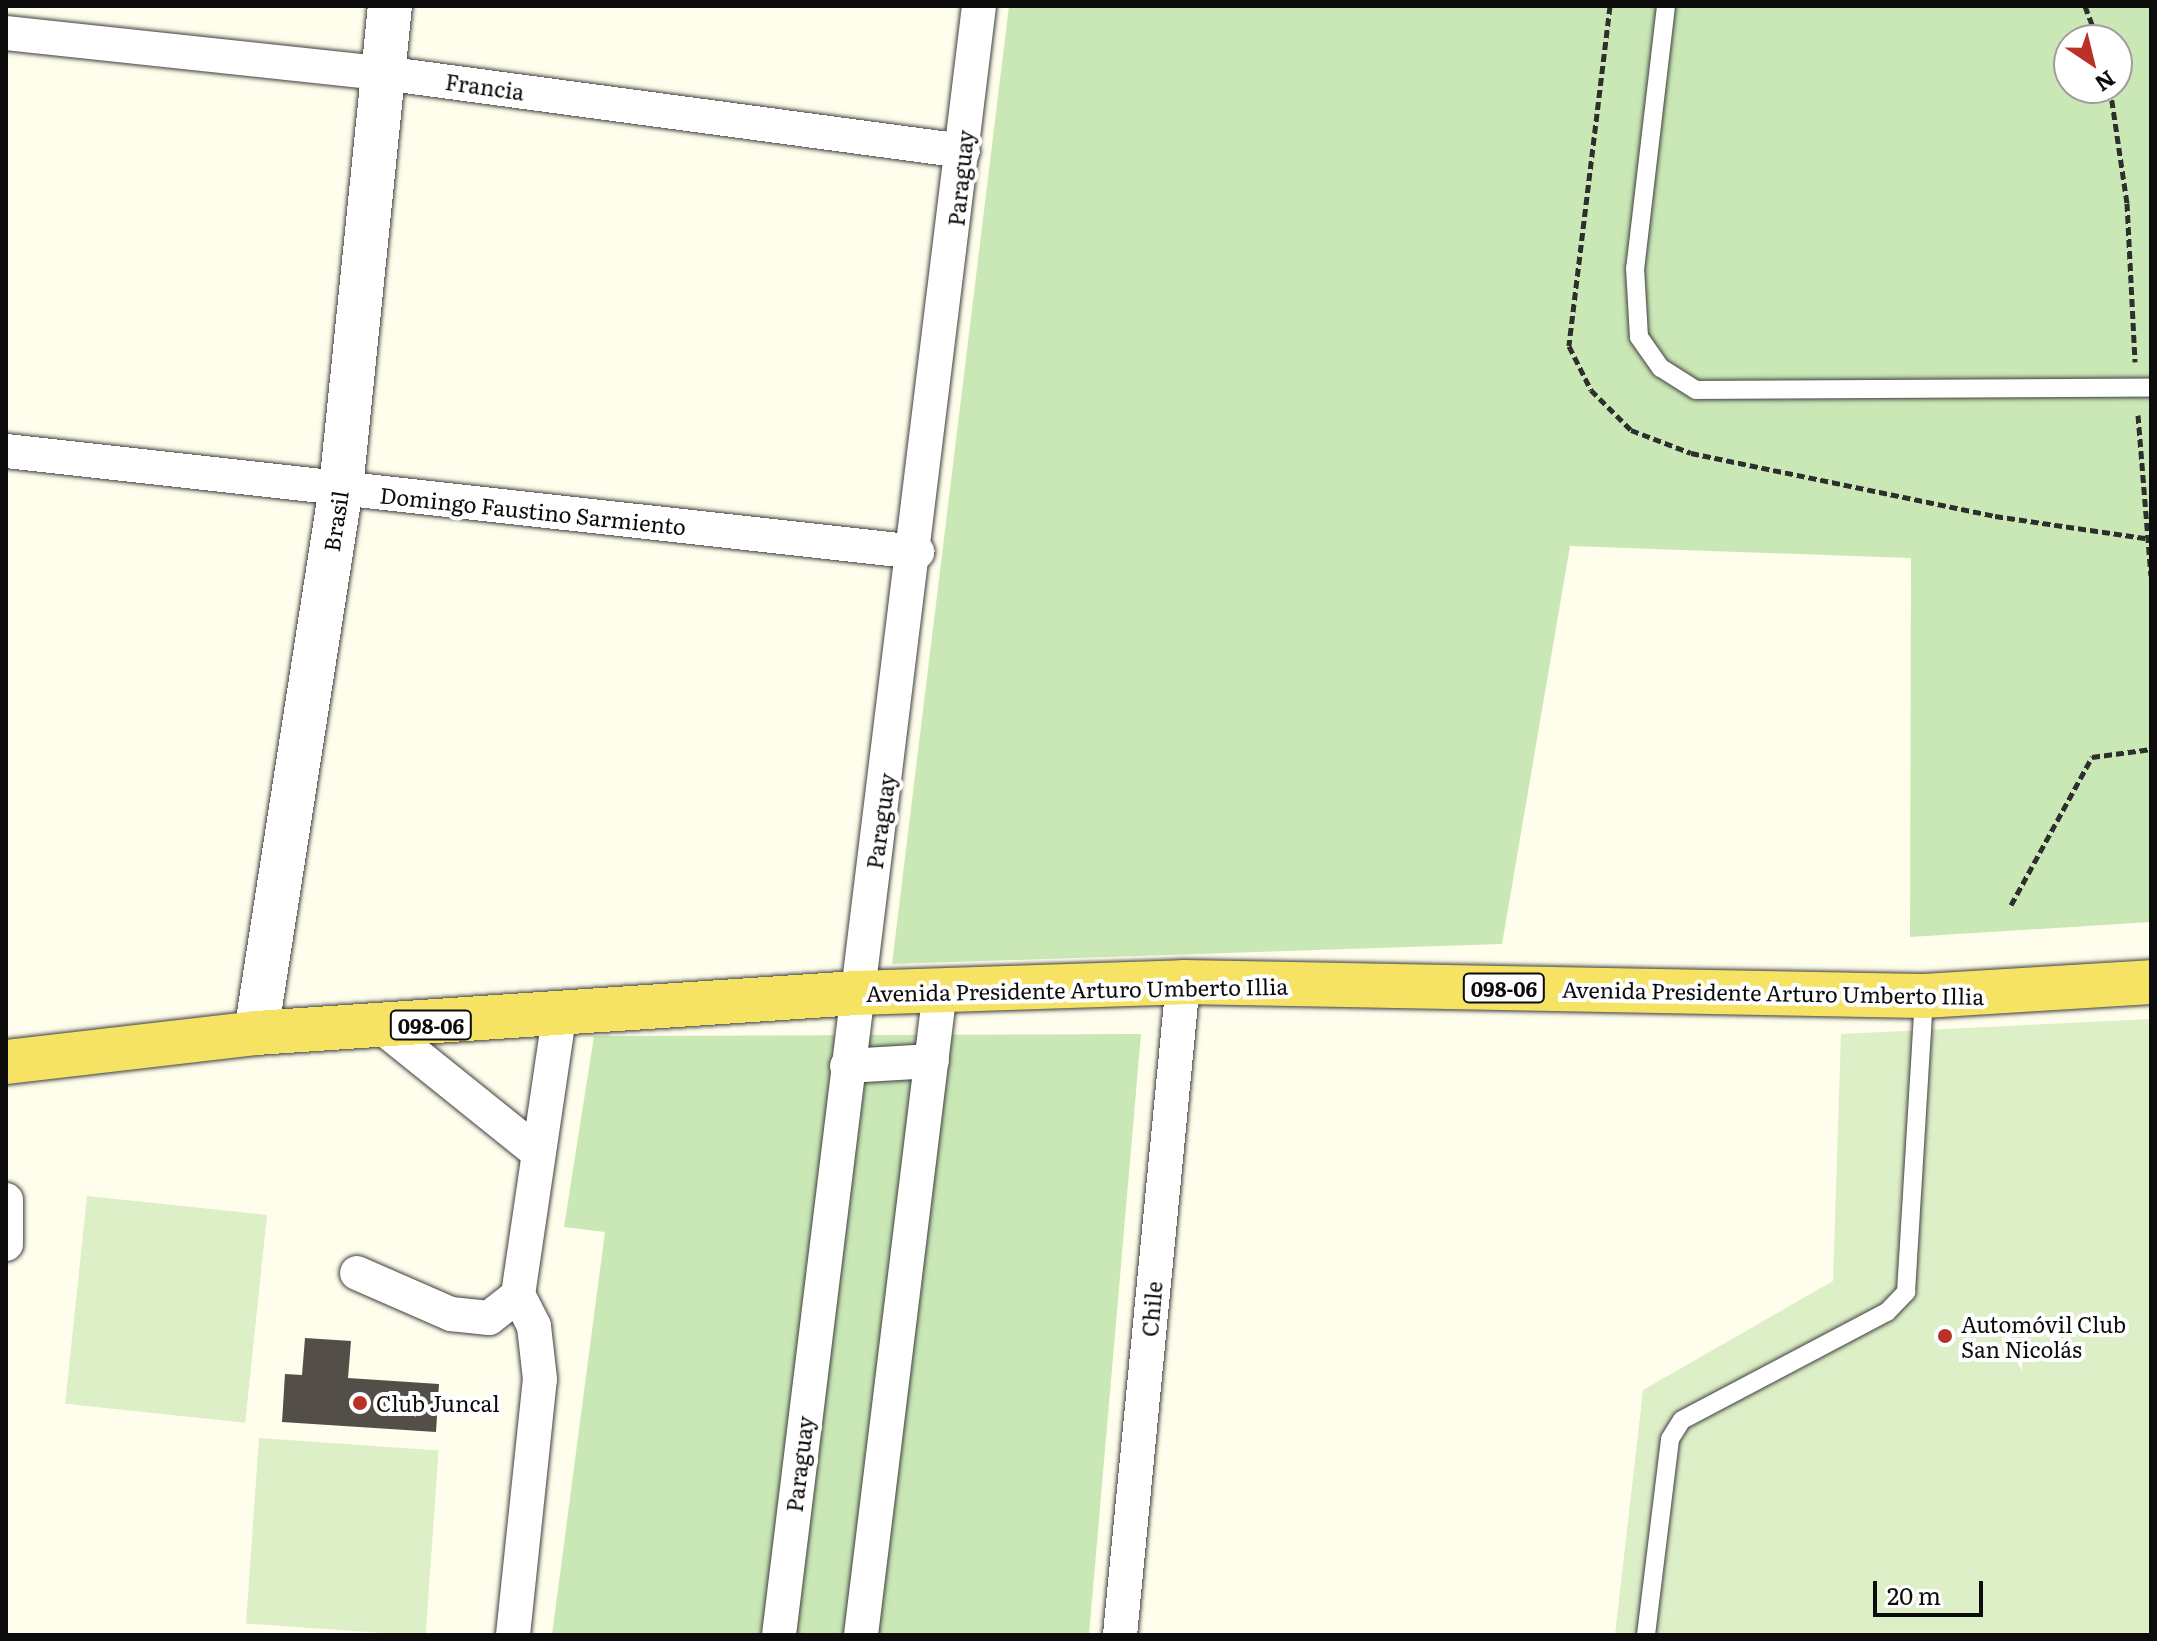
<!DOCTYPE html>
<meta charset="utf-8">
<style>
body{margin:0}
#map{position:relative;width:2157px;height:1641px;overflow:hidden;background:#fffdeb;font-family:Literata,serif}
div>[style]{position:absolute}
[style*='--x']{left:calc(var(--x)*1px);top:calc(var(--y)*1px);width:calc(var(--w)*1px);rotate:calc(var(--a)*1deg)}
.green>*{inset:0;background:#cae8b6}
.pitch>*{inset:0;background:#ddefc7;transform-origin:0 0}
.building>*{inset:0;background:#544e48}
.path>*{height:5px;margin-top:-2.5px;transform-origin:0;background:repeating-linear-gradient(90deg,#2e2e2e 0 8px,transparent 0 12px)}
.roads{filter:drop-shadow(0 0 2px #3f3f3f) drop-shadow(0 0 2px #3f3f3f)}
.service>*{height:18px;margin:-9px;padding:0 9px;transform-origin:9px;border-radius:9px;background:#fff}
.minor>*{height:34px;margin:-17px;padding:0 17px;transform-origin:17px;border-radius:17px;background:#fff}
.tertiary>*{height:44px;margin:-22px;padding:0 22px;transform-origin:22px;border-radius:22px;background:#fff}
.primary>*{height:44px;margin:-22px;padding:0 22px;transform-origin:22px;border-radius:22px;background:#f6e363}
.dots>*{width:22px;height:22px;translate:-50% -50%;box-sizing:border-box;border:4px solid #fff;border-radius:50%}
span{translate:-50% -50%;white-space:nowrap;text-align:center;line-height:1.15;-webkit-text-stroke:8px #fff;paint-order:stroke}
.shield-label span{padding:2px 6px;background:#fff;border:2px solid;border-radius:6px;-webkit-text-stroke-width:0}
.shield-label{font-size:20px;color:#0c0c0c;font-weight:700}
.street-label{font-size:22px;color:#0c0c0c}
.poi-label{font-size:22px;color:#0c0c0c}
.left{translate:0 -50%;text-align:left}
.frame{position:absolute;inset:0;border:8px solid #0c0c0c;pointer-events:none}
.north{position:absolute;left:2053px;top:24px;width:80px;height:80px;box-sizing:border-box;background:#fff;border:2px solid #9e9e9e;border-radius:50%;rotate:145deg;font-size:22px;font-weight:700;line-height:32px;text-align:center;color:#0c0c0c}
.north::after{content:'';display:block;margin:auto;width:28px;height:36px;background:#b93127;clip-path:polygon(50% 0,100% 100%,50% 72%,0 100%)}
.scale{position:absolute;left:1873px;top:1581px;width:110px;height:36px;box-sizing:border-box;border:4px solid #0c0c0c;border-top:0;padding-left:10px;font-size:24px;line-height:28px;white-space:nowrap;color:#0c0c0c;-webkit-text-stroke:6px #fff;paint-order:stroke}
</style>
<div id="map">
<div class="green">
<i style="clip-path:polygon(evenodd,1009px 6px,2151px 6px,2151px 922px,1910px 937px,1911px 558px,1570px 546px,1502px 944px,892px 964px,1009px 6px,2069px 40px,2117px 40px,2117px 88px,2069px 88px,2069px 40px)"></i>
<i style="clip-path:polygon(1141px 1034px,1089px 1635px,552px 1635px,605px 1232px,564px 1227px,594px 1036px)"></i>
</div>
<div class="pitch">
<i style="clip-path:polygon(2151px 1019px,2151px 1635px,1615px 1635px,1643px 1390px,1833px 1281px,1841px 1034px)"></i>
<i style="left:87px;top:1196px;width:181px;height:209px;rotate:6deg"></i>
<i style="left:259px;top:1438px;width:180px;height:186px;rotate:4deg"></i>
</div>
<div class="building">
<i style="clip-path:polygon(305px 1338px,351px 1341px,348px 1378px,439px 1384px,436px 1432px,282px 1422px,285px 1374px,302px 1375px)"></i>
</div>
<div class="path">
<i style="--x:1610;--y:6;--w:342;--a:96.9"></i>
<i style="--x:1569;--y:346;--w:49;--a:63.4"></i>
<i style="--x:1591;--y:390;--w:57;--a:45"></i>
<i style="--x:1631;--y:430;--w:64;--a:21"></i>
<i style="--x:1691;--y:453;--w:310;--a:11.7"></i>
<i style="--x:1995;--y:516;--w:158;--a:8.4"></i>
<i style="--x:2085;--y:6;--w:36;--a:69"></i>
<i style="--x:2110;--y:88;--w:116;--a:81.6"></i>
<i style="--x:2127;--y:203;--w:159;--a:87.1"></i>
<i style="--x:2138;--y:415;--w:161;--a:85.4"></i>
<i style="--x:2011;--y:905;--w:169;--a:-61.3"></i>
<i style="--x:2092;--y:757;--w:60;--a:-7.7"></i>
</div>
<div class="roads">
<div class="service">
<i style="--x:1666;--y:6;--w:264;--a:96.7"></i>
<i style="--x:1635;--y:268;--w:69;--a:86.7"></i>
<i style="--x:1639;--y:337;--w:38;--a:55"></i>
<i style="--x:1661;--y:368;--w:41;--a:32.2"></i>
<i style="--x:1696;--y:390;--w:455;--a:-0.3"></i>
<i style="--x:1646;--y:1635;--w:197;--a:-83"></i>
<i style="--x:1670;--y:1439;--w:22;--a:-58"></i>
<i style="--x:1682;--y:1420;--w:232;--a:-27.8"></i>
<i style="--x:1887;--y:1312;--w:28;--a:-46"></i>
<i style="--x:1906;--y:1292;--w:297;--a:-86.5"></i>
</div>
<div class="minor">
<i style="--x:6;--y:33;--w:379;--a:6.1"></i>
<i style="--x:383;--y:73;--w:585;--a:7.66"></i>
<i style="--x:6;--y:451;--w:917;--a:6.33"></i>
<i style="--x:383;--y:1028;--w:195;--a:38.8"></i>
<i style="--x:847;--y:1066;--w:85;--a:-3.4"></i>
<i style="--x:6;--y:1200;--w:44;--a:90"></i>
<i style="--x:357;--y:1273;--w:103;--a:23.6"></i>
<i style="--x:451;--y:1314;--w:38;--a:6"></i>
<i style="--x:489;--y:1318;--w:37;--a:-38"></i>
<i style="--x:518;--y:1295;--w:281;--a:-81.6"></i>
<i style="--x:513;--y:1635;--w:257;--a:-84"></i>
<i style="--x:540;--y:1379;--w:53;--a:-96.5"></i>
<i style="--x:534;--y:1326;--w:35;--a:-117"></i>
<i style="--x:779;--y:1635;--w:1641;--a:-83"></i>
<i style="--x:861;--y:1635;--w:650;--a:-83.02"></i>
<i style="--x:1120;--y:1635;--w:656;--a:-84.49"></i>
</div>
<div class="tertiary">
<i style="--x:256;--y:1033;--w:552;--a:-81.14"></i>
<i style="--x:341;--y:488;--w:484;--a:-84.2"></i>
</div>
<div class="primary">
<i style="--x:6;--y:1062;--w:252;--a:-6.6"></i>
<i style="--x:256;--y:1033;--w:601;--a:-3.81"></i>
<i style="--x:856;--y:993;--w:327;--a:-1.9"></i>
<i style="--x:1183;--y:982;--w:741;--a:1.08"></i>
<i style="--x:1924;--y:996;--w:227;--a:-3.5"></i>
</div>
</div>
<div class="dots">
<i style="left:1945px;top:1336px;background:#b93127"></i>
<i style="left:360px;top:1403px;background:#b93127"></i>
</div>
<div class="shield-label">
<span style="left:1504px;top:988px">098-06</span>
<span style="left:431px;top:1025px">098-06</span>
</div>
<div class="street-label">
<span style="left:485px;top:86px;rotate:8deg">Francia</span>
<span style="left:960px;top:178px;rotate:-84deg">Paraguay</span>
<span style="left:533px;top:510px;rotate:6deg">Domingo Faustino Sarmiento</span>
<span style="left:335px;top:521px;rotate:-81deg">Brasil</span>
<span style="left:880px;top:821px;rotate:-82deg">Paraguay</span>
<span style="left:1077px;top:989px;rotate:-1deg">Avenida Presidente Arturo Umberto Illia</span>
<span style="left:1773px;top:992px;rotate:1deg">Avenida Presidente Arturo Umberto Illia</span>
<span style="left:1151px;top:1309px;rotate:-85deg">Chile</span>
<span style="left:799px;top:1464px;rotate:-83deg">Paraguay</span>
</div>
<div class="poi-label">
<span class="left" style="left:1961px;top:1336px">Automóvil Club<br>San Nicolás</span>
<span class="left" style="left:376px;top:1403px">Club Juncal</span>
</div>
<div class="frame"></div>
<div class="north">N</div>
<div class="scale">20 m</div>
</div>
